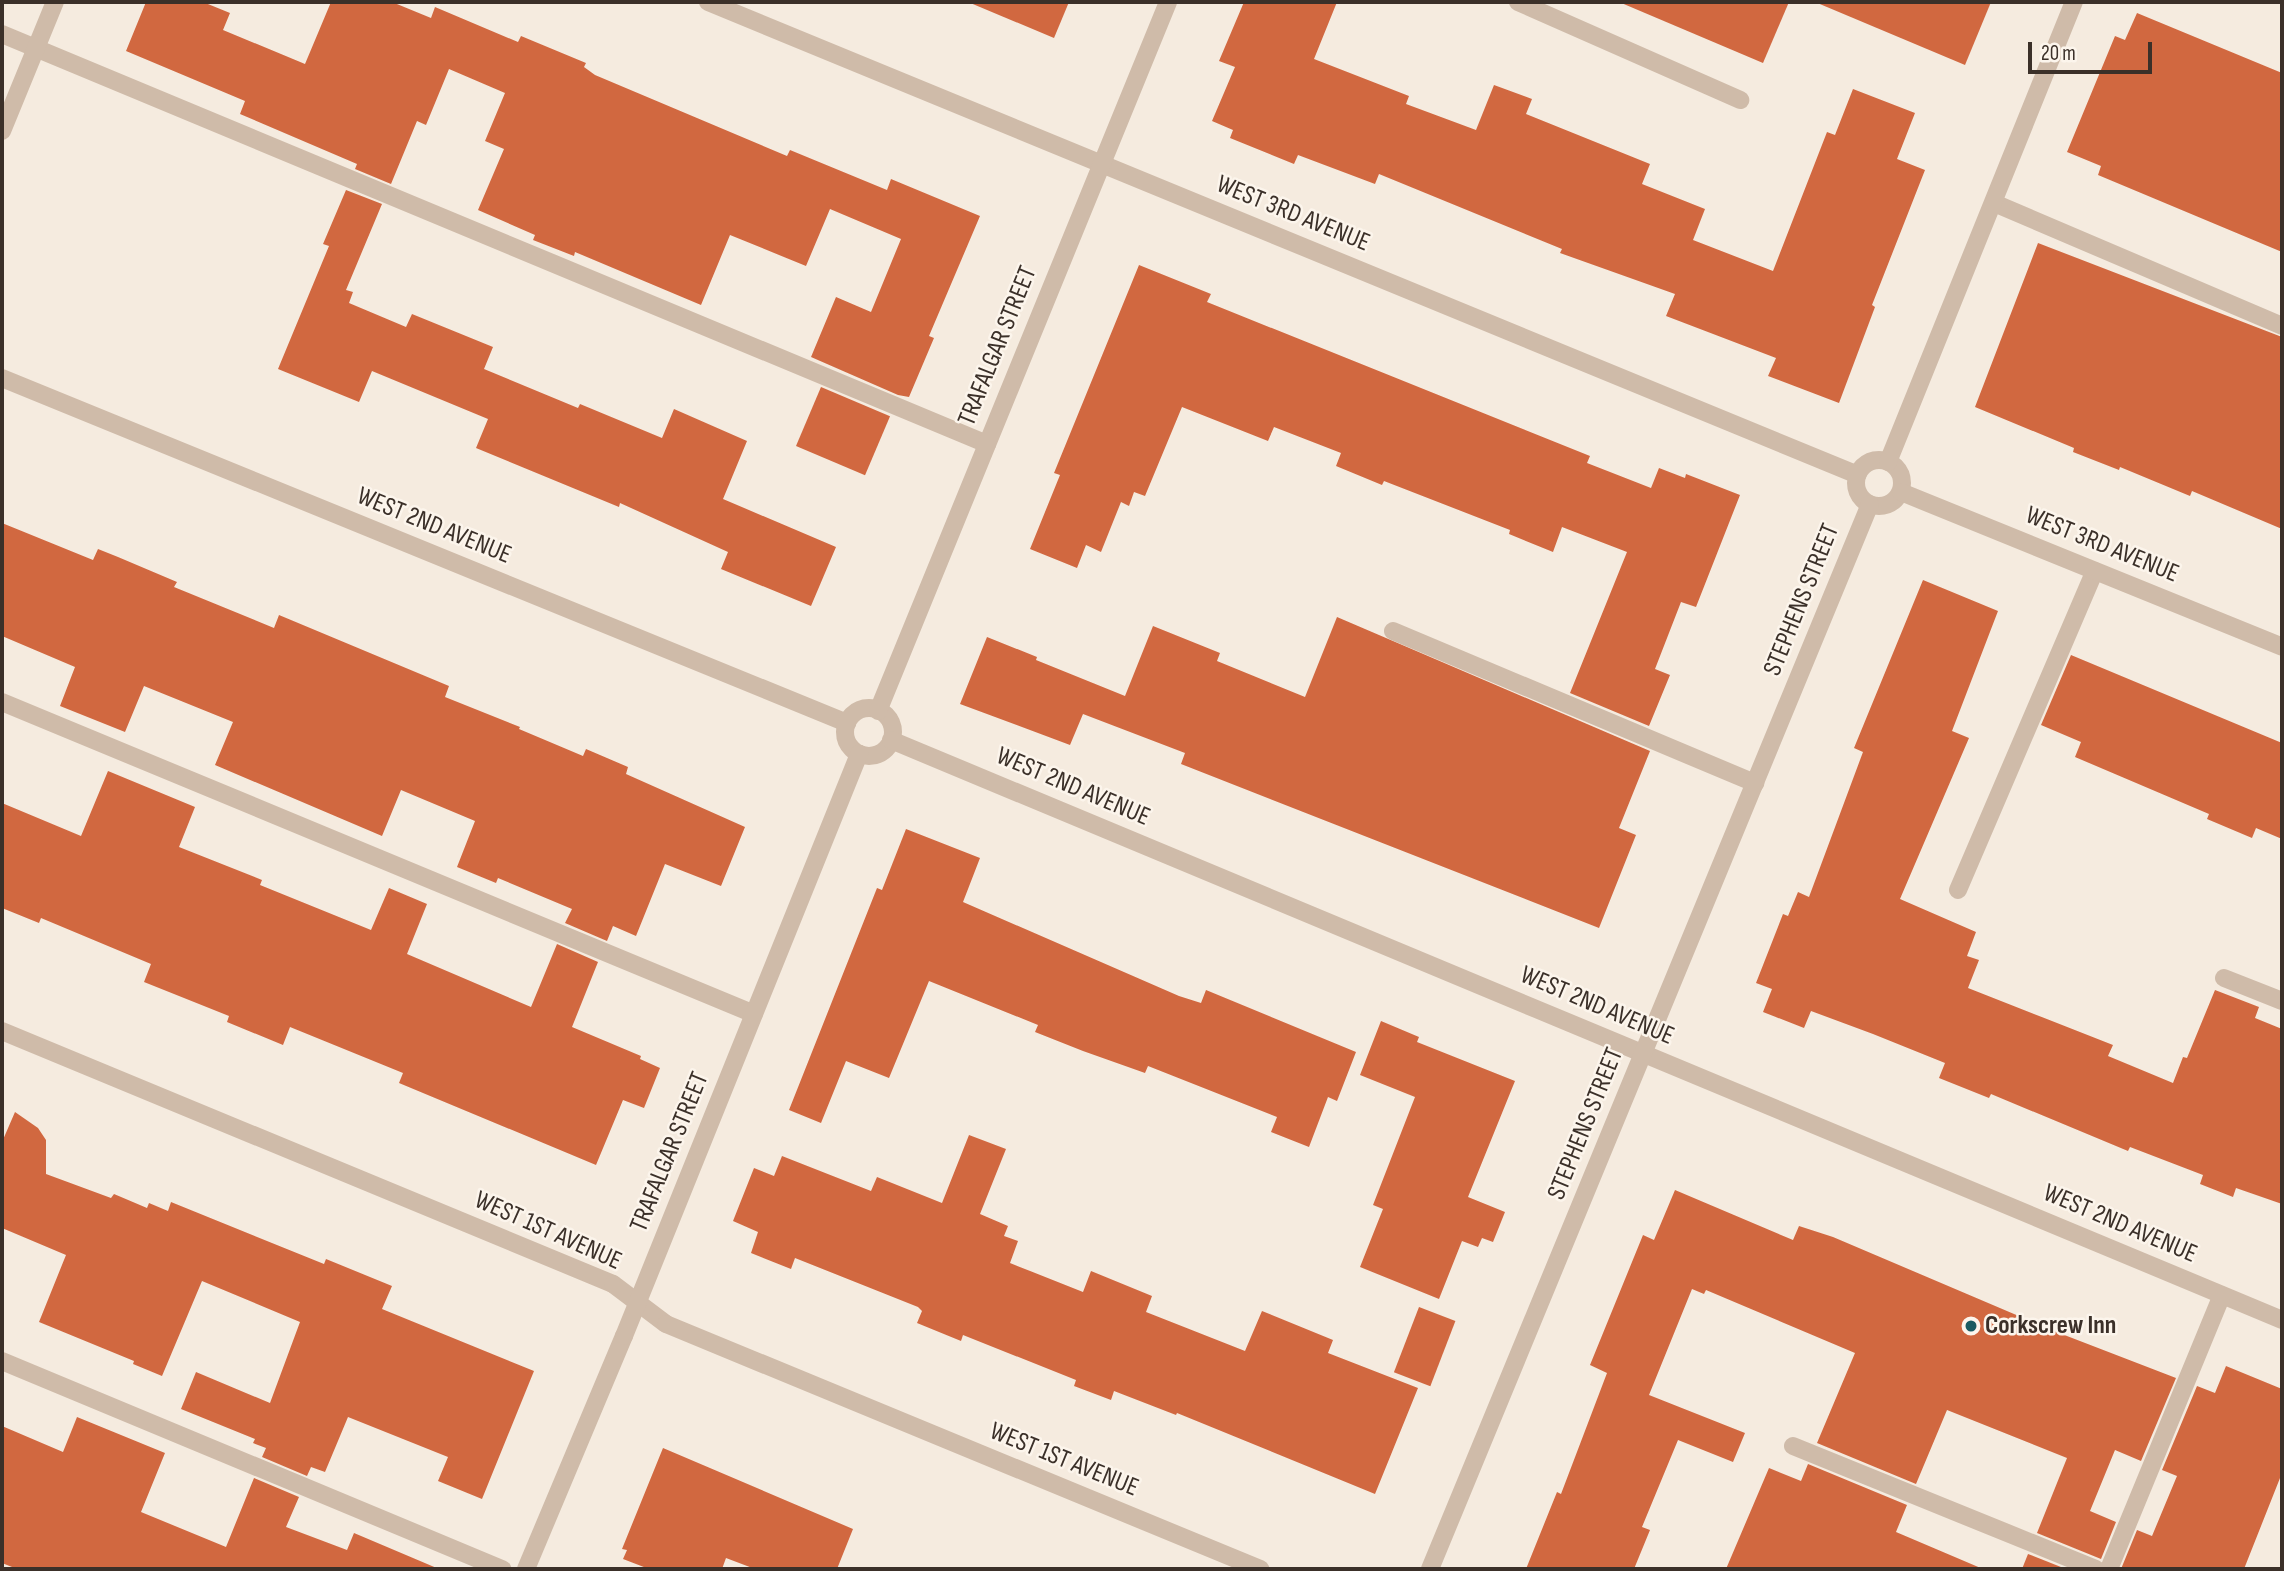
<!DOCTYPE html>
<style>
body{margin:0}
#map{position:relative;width:2284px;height:1571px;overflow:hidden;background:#f5ebdf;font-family:"Sofia Sans Condensed",sans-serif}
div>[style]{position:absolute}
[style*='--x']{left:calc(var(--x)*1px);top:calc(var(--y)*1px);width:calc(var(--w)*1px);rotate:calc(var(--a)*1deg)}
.building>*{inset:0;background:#d16840;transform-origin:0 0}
.lane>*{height:18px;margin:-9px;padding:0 9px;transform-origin:9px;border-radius:9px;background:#cfbba9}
.street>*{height:18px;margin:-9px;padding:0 9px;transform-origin:9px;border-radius:9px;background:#cfbba9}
.street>.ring{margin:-9px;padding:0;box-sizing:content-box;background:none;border:18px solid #cfbba9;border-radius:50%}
.dots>*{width:19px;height:19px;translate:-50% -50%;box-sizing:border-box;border:4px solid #fcf5ec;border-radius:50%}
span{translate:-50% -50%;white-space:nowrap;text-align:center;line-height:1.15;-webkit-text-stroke:5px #fcf5ec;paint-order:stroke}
.street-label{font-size:26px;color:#3b3029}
.poi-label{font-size:26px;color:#3b3029;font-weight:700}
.left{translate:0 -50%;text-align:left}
.frame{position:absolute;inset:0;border:4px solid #3b3029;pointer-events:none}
.scale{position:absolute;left:2028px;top:42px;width:124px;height:32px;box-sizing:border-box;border:4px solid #3b3029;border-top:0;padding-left:9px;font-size:21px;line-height:24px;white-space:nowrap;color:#3b3029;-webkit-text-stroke:5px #fcf5ec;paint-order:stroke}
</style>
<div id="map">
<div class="building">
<i style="clip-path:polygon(146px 2px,203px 2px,230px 13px,223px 30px,305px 64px,331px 2px,392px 2px,431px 18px,435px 7px,518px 42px,521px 36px,586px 63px,584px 67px,595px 75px,787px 156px,790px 150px,887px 190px,891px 179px,980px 216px,929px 336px,934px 338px,909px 397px,898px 395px,811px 357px,836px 297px,871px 312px,901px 239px,830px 209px,806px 266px,730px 235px,701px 305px,575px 252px,574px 256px,533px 240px,535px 235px,478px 210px,504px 149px,485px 141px,505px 93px,449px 69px,426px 125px,417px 121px,391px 184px,355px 169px,357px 164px,240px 114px,245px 101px,126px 51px)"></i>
<i style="clip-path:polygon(968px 2px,1069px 2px,1054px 38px)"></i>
<i style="clip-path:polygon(1244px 2px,1337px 2px,1314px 59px,1409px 96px,1406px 104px,1476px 130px,1494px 85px,1532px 99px,1526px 114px,1650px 164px,1642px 184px,1705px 209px,1693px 240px,1773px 271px,1827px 132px,1835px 135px,1853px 89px,1915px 113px,1897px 159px,1925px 170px,1872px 305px,1875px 307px,1839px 403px,1768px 376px,1776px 358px,1666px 316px,1675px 294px,1560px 253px,1562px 249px,1379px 174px,1375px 184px,1298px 155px,1294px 164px,1230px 138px,1233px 130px,1212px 121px,1235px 67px,1219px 61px)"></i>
<i style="clip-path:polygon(1619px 2px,1789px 2px,1763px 63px)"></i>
<i style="clip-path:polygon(1815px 2px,1991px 2px,1965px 65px)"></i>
<i style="clip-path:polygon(2137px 13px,2282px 73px,2282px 252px,2098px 175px,2101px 166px,2067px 152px,2115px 36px,2125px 40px)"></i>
<i style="clip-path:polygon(346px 190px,382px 204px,346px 290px,353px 292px,349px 303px,406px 327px,412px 314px,493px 347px,484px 369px,578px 408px,580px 404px,662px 438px,674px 409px,747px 441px,723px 499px,836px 547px,811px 606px,721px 569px,728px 552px,620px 503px,619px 507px,476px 448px,488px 419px,372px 371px,359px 402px,278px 369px,329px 246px,323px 244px)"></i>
<i style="clip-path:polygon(2038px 243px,2282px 337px,2282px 529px,2192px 491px,2190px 496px,2120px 467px,2119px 470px,2073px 452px,2074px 448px,1975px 407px)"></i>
<i style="clip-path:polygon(1139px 265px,1211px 294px,1207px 302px,1590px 456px,1587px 463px,1651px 488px,1659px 468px,1685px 478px,1686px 474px,1740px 495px,1696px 607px,1681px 602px,1655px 669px,1670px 675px,1649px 726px,1570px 693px,1627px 552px,1562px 527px,1553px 552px,1509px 534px,1510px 530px,1384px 481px,1382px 485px,1336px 466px,1341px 453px,1274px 427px,1268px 441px,1182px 407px,1145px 496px,1134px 492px,1129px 506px,1121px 502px,1101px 552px,1086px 545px,1077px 568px,1030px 549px,1060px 475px,1054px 473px)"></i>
<i style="left:821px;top:387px;width:75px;height:64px;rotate:23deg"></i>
<i style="clip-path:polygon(2px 523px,93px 560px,98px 549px,118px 557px,177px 582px,174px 587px,274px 628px,279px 615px,449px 686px,445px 697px,520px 727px,519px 729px,583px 756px,586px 749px,628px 767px,626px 774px,745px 827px,721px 886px,665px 864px,636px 936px,613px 926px,607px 941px,565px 923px,572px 909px,498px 878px,496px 883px,457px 867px,475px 821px,401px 790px,382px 836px,215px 765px,233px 722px,144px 686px,125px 732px,60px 706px,75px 667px,2px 636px)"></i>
<i style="clip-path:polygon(1923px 580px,1998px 611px,1952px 731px,1969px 738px,1900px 899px,1976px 932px,1967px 956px,1979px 960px,1968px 988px,2113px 1045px,2108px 1056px,2173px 1083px,2183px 1057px,2187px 1058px,2215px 990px,2259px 1007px,2255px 1018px,2282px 1029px,2282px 1204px,2236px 1188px,2233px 1197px,2200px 1184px,2203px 1175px,2130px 1147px,2128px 1151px,1991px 1094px,1989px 1098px,1939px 1078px,1945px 1063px,1873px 1034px,1811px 1011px,1804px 1028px,1763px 1012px,1772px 989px,1756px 983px,1783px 914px,1788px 916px,1798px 892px,1809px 897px,1863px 752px,1854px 748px)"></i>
<i style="clip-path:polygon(1337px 617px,1650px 751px,1619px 828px,1636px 835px,1599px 928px,1181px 764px,1185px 753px,1083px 714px,1070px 745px,960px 704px,987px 637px,1037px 657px,1036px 660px,1125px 696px,1153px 626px,1220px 653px,1217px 661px,1305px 697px)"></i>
<i style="clip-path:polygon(2071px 655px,2282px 743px,2282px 839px,2256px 828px,2252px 838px,2207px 819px,2209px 814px,2075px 757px,2081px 742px,2041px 725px)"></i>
<i style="clip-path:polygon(108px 771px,195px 807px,179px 847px,262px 880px,260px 885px,371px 930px,389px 888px,427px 904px,407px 954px,531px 1007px,557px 944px,598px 962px,572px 1027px,641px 1056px,640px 1059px,660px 1068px,644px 1108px,623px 1100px,596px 1165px,399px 1083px,403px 1073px,290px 1027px,283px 1045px,227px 1022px,229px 1016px,144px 982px,151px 964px,41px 918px,39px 923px,2px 908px,2px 803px,81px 836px)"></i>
<i style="clip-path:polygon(906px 829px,980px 858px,963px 902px,1179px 996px,1201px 1003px,1206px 990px,1356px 1052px,1337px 1101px,1328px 1097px,1309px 1147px,1271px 1132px,1277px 1117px,1148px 1066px,1145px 1073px,1083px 1051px,1035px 1032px,1038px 1025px,929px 981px,889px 1078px,846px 1061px,821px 1123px,789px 1110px,877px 888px,882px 890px)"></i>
<i style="clip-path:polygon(1381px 1021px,1419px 1037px,1417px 1042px,1515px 1081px,1468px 1197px,1505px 1212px,1493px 1242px,1482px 1238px,1478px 1247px,1462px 1241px,1439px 1299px,1360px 1267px,1383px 1209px,1373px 1205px,1415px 1097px,1360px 1075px)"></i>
<i style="clip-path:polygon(15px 1112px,38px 1128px,46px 1140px,46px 1174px,111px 1198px,114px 1194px,147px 1208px,149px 1203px,168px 1211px,171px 1202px,324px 1264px,326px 1259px,392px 1286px,382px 1309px,534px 1371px,482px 1499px,438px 1481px,448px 1457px,348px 1417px,325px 1472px,311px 1467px,307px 1476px,262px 1457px,266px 1448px,253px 1443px,255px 1439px,181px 1409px,196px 1372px,270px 1403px,300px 1322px,202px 1281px,162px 1376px,133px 1364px,134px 1361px,39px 1322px,66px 1255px,2px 1228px,2px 1142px)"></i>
<i style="clip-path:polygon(969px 1135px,1006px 1149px,980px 1214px,1008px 1226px,1004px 1236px,1018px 1241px,1010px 1263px,1083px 1292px,1091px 1271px,1152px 1296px,1146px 1312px,1245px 1351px,1262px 1311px,1333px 1340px,1328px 1353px,1418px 1388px,1375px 1494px,1177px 1413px,1176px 1415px,1114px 1391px,1111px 1400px,1074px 1386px,1076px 1380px,963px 1335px,961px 1341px,917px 1323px,922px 1311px,918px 1307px,795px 1258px,791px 1269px,751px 1253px,758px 1232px,733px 1221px,754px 1168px,774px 1176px,782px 1156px,871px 1191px,877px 1177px,942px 1203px)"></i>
<i style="clip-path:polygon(1675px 1190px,1793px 1240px,1799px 1226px,1833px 1237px,2054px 1331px,2176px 1378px,2141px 1461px,2115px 1450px,2090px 1511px,2116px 1522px,2101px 1559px,2037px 1533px,2067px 1458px,1947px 1410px,1916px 1484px,1817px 1443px,1855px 1353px,1706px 1290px,1704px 1294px,1692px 1289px,1649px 1395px,1745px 1433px,1733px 1462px,1678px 1440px,1642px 1527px,1650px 1530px,1634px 1569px,1526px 1569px,1557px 1492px,1561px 1494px,1607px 1373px,1590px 1365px,1643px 1235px,1654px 1240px)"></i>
<i style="left:1419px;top:1307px;width:39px;height:70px;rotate:21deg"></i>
<i style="clip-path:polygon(2226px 1366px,2282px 1389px,2282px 1473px,2244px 1569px,2121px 1569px,2137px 1530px,2152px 1536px,2177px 1476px,2162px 1470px,2197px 1386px,2215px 1393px)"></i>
<i style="clip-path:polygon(77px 1417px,165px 1453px,141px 1512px,226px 1547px,254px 1478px,299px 1497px,286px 1527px,347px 1550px,354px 1533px,439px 1569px,17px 1569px,2px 1563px,2px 1426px,63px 1452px)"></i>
<i style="clip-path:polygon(663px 1448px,853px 1529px,837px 1569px,755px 1569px,726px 1558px,722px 1569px,649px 1569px,623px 1559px,627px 1550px,622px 1549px)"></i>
<i style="clip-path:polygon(1808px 1464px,1907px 1505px,1896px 1532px,1983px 1569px,1726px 1569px,1769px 1468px,1801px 1481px)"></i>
<i style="clip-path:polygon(2028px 1554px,2066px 1569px,2022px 1569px)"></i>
</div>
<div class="lane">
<i style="--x:1518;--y:2;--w:243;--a:23.8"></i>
<i style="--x:2;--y:34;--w:1067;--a:22.6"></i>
<i style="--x:1994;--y:203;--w:313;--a:23.1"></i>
<i style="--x:1393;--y:631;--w:393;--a:22.8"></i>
<i style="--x:2;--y:702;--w:814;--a:22.53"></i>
<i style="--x:1958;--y:890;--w:347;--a:-66.8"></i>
<i style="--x:2224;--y:978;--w:62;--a:21.6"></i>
<i style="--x:2;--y:1361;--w:542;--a:22.59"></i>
<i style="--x:1793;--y:1446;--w:327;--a:22.1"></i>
<i style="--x:2109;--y:1569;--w:296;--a:-67.6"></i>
</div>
<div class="street">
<i style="--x:708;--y:2;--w:1243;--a:22.36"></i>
<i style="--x:2;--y:131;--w:139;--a:-67.7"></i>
<i style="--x:2;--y:378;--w:913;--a:22.21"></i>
<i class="ring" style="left:1856px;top:460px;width:28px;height:28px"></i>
<i style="--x:1888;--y:462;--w:496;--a:-68"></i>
<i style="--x:1901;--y:492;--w:411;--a:22.1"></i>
<i class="ring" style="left:845px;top:708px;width:30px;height:30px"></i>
<i style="--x:878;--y:711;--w:766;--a:-67.75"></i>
<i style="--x:891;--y:740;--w:1507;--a:22.63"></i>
<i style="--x:2;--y:1031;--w:661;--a:22.49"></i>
<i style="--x:613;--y:1284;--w:66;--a:37"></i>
<i style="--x:666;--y:1324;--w:643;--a:22.41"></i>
<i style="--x:526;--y:1569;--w:253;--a:-67.2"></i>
<i style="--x:624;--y:1336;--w:628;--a:-68.01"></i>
<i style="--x:1430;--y:1569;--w:1152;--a:-67.55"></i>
</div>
<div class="dots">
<i style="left:1971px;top:1326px;background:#1a5b62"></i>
</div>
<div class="street-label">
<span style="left:1293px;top:214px;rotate:22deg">WEST 3RD AVENUE</span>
<span style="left:998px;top:346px;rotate:-68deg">TRAFALGAR STREET</span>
<span style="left:434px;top:526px;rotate:22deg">WEST 2ND AVENUE</span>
<span style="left:2102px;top:545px;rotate:22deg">WEST 3RD AVENUE</span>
<span style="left:1802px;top:600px;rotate:-68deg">STEPHENS STREET</span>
<span style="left:1073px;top:787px;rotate:23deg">WEST 2ND AVENUE</span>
<span style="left:1597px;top:1006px;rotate:23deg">WEST 2ND AVENUE</span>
<span style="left:1586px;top:1124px;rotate:-68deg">STEPHENS STREET</span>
<span style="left:670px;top:1152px;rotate:-68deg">TRAFALGAR STREET</span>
<span style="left:2120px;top:1224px;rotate:23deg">WEST 2ND AVENUE</span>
<span style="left:548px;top:1231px;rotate:24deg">WEST 1ST AVENUE</span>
<span style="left:1064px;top:1460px;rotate:22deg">WEST 1ST AVENUE</span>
</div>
<div class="poi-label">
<span class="left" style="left:1985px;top:1326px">Corkscrew Inn</span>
</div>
<div class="frame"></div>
<div class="scale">20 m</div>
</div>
